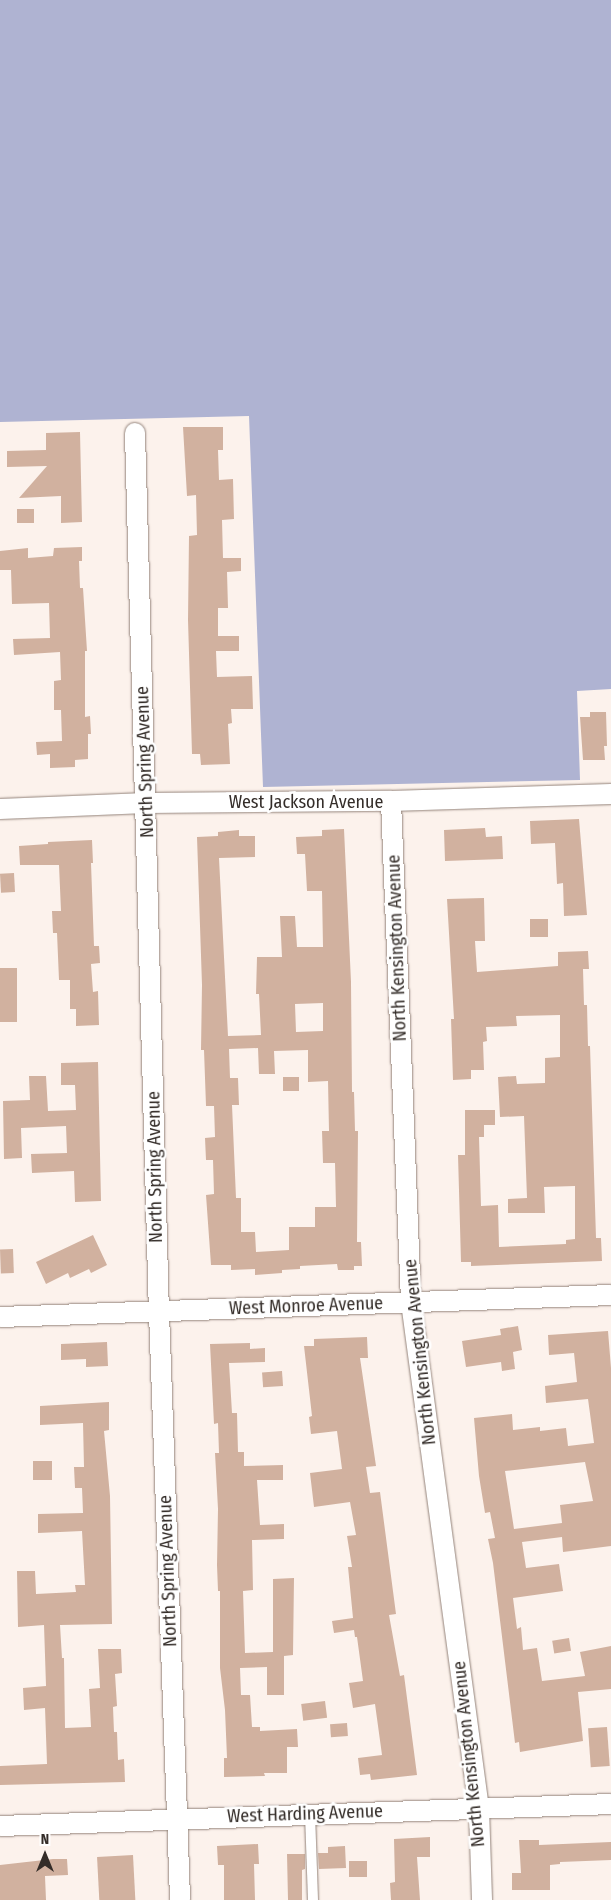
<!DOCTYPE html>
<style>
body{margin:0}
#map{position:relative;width:611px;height:1900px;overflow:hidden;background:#fcf2ec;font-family:"Fira Sans Condensed",sans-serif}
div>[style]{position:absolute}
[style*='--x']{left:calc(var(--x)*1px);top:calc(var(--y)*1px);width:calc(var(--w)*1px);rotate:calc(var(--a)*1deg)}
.forest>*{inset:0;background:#afb3d2}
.building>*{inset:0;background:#d1b19f;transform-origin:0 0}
.roads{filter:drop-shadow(0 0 1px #94847b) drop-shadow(0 0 1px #94847b)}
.service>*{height:10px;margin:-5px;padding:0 5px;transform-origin:5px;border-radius:5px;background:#fff}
.minor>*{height:20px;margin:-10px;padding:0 10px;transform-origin:10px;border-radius:10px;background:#fff}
span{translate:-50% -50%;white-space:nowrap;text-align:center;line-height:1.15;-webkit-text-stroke:5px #fff;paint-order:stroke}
.street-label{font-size:18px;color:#342d29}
.north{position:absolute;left:20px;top:1830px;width:50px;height:50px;-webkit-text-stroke:4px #fff;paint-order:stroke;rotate:0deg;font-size:14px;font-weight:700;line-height:20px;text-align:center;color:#342d29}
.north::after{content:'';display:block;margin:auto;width:18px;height:22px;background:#342d29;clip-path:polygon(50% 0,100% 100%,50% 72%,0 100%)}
</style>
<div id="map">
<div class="forest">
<i style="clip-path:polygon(0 0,611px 0,611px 689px,577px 691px,580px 780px,263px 787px,249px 416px,0 422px)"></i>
</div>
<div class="building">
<i style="clip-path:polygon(183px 427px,223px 427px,223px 450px,218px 450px,219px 480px,233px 479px,234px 519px,222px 520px,223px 558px,241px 558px,241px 571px,227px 572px,228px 608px,218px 608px,218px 636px,239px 636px,239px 651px,216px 651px,217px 677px,252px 676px,253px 709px,231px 709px,232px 723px,228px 724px,230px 764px,201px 765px,200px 754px,192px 754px,188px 620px,189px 536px,197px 535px,196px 495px,187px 496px)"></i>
<i style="clip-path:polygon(80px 432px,82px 522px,61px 523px,61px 496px,19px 498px,47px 466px,7px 467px,7px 451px,46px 450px,46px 433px)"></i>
<i style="left:17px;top:509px;width:17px;height:14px"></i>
<i style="clip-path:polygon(82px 547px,82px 561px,79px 561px,80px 588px,83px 588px,87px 651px,85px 651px,85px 717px,90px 716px,91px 734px,88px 734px,88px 759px,75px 760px,75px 767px,50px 768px,50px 754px,37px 755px,36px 742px,62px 741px,61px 710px,54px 710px,54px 681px,61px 680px,60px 652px,14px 655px,13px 639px,50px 638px,49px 603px,12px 604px,11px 570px,0 570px,0 551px,28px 548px,28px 558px,53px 556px,54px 548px)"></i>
<i style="clip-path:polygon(590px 712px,606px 712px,607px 746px,604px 746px,605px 760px,583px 760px,580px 717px,590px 717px)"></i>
<i style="clip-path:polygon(579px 819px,587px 915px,564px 916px,563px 883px,557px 884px,555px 843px,531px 844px,530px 821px)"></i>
<i style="clip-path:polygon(485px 828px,486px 837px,502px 836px,503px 859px,445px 861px,444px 830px)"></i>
<i style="clip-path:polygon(evenodd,344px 829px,351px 982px,352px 1092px,354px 1092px,355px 1131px,358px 1131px,357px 1242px,361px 1242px,362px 1266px,354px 1266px,354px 1270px,338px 1270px,337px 1264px,300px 1266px,300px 1269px,282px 1270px,282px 1273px,255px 1275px,255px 1269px,231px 1270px,231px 1265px,211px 1265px,206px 1195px,214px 1194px,213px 1160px,206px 1160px,205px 1138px,215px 1137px,214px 1106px,206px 1106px,204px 1050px,201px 1050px,202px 985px,197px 837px,218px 836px,218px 832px,239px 830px,239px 836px,255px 836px,255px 857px,219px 858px,228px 1036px,261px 1035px,259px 994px,256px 994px,257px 957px,282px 957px,280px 916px,295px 916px,297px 947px,323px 947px,322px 891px,307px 891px,305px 854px,297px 854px,296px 837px,322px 836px,322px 830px,344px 829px,323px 1003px,323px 1031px,296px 1032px,295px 1004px,323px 1003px,344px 829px,258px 1048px,259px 1074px,275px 1074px,274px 1051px,308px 1050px,308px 1082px,328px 1081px,329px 1131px,322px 1131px,323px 1163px,335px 1163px,336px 1207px,315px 1207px,315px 1227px,289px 1227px,289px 1250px,256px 1252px,255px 1232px,241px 1232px,241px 1198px,236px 1198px,232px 1105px,239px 1105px,238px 1078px,230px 1078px,229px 1049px,258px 1048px)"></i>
<i style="clip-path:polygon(92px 840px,93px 863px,91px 863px,94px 946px,99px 946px,100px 963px,91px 964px,93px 992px,98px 991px,99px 1025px,76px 1026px,76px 1009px,70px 1009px,70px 980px,59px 980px,57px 933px,53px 933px,52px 911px,61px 911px,59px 865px,20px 865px,19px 846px,48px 844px,48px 842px)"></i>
<i style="left:14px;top:873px;width:19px;height:14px;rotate:87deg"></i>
<i style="clip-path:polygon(484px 898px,485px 941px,475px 941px,477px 972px,558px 966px,558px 952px,588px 951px,589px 969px,583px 969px,584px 1005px,587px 1005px,588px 1046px,590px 1046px,596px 1238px,601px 1238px,602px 1261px,471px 1266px,471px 1262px,461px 1262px,458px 1155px,465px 1155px,465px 1110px,495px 1110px,495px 1125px,484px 1125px,484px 1137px,479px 1137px,481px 1206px,498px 1205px,499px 1247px,566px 1244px,566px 1240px,575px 1239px,575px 1186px,544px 1187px,545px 1213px,508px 1213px,508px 1199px,527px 1198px,524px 1116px,500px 1117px,498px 1077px,516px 1076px,517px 1084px,545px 1083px,545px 1058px,560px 1057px,560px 1015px,516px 1016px,517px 1026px,486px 1027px,487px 1041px,483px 1042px,484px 1070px,471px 1070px,471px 1079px,453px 1080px,451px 1019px,454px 1019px,447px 899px)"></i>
<i style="left:530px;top:919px;width:18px;height:18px"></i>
<i style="left:0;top:968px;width:17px;height:54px"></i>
<i style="clip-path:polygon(98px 1062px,101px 1201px,75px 1202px,74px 1171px,32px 1173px,31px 1154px,67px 1153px,66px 1126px,21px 1128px,22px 1158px,4px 1159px,3px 1101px,30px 1100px,29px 1076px,46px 1076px,48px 1111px,76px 1110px,75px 1085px,61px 1085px,61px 1063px)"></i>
<i style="left:299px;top:1077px;width:14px;height:16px;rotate:90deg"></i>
<i style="clip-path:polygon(93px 1235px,107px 1265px,91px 1273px,89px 1269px,70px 1278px,68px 1273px,46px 1284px,36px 1262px)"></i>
<i style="left:13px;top:1249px;width:24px;height:13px;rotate:88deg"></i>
<i style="clip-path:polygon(518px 1326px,522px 1350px,513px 1352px,515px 1369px,502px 1371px,501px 1362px,466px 1367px,462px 1341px,501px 1335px,500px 1329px)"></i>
<i style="clip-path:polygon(evenodd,608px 1331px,611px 1368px,611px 1546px,563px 1552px,562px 1537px,522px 1542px,526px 1568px,559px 1564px,563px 1591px,513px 1598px,517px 1629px,521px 1627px,523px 1650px,537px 1648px,542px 1681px,585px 1676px,580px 1652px,611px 1646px,611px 1689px,578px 1692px,583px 1741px,520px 1752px,519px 1742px,515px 1743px,493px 1563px,488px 1539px,495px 1538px,490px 1512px,485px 1513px,479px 1476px,474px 1418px,512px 1414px,513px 1430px,540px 1427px,540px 1431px,566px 1428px,568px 1446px,594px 1443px,588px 1399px,546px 1403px,545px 1386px,577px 1382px,574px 1353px,549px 1355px,548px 1335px,608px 1331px,585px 1462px,593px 1501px,560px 1505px,562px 1523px,514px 1529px,505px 1471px,585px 1462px)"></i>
<i style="clip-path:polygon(367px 1337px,368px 1358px,360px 1358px,376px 1466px,366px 1467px,370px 1493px,380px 1492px,396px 1614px,389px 1615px,400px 1676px,404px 1675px,417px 1775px,371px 1780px,370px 1774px,360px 1775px,358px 1758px,382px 1755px,375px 1704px,353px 1708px,349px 1683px,363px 1681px,357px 1637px,355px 1637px,354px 1630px,334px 1633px,332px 1621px,353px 1618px,348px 1567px,352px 1567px,347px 1536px,356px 1535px,350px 1502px,314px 1507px,310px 1473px,342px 1469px,337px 1431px,311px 1434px,309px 1417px,312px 1416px,304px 1346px,314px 1346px,314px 1339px)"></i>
<i style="clip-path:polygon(107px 1342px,108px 1366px,86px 1367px,86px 1359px,61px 1360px,61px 1344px)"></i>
<i style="clip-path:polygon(250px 1343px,250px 1349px,265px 1348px,265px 1362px,229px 1363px,232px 1413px,237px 1413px,238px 1452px,244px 1452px,244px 1466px,283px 1465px,283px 1480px,257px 1480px,260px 1525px,284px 1524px,284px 1539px,252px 1540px,253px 1590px,243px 1591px,245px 1653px,273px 1652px,273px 1579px,294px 1578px,293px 1655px,284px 1656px,284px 1695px,267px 1695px,267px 1667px,240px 1668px,241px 1695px,250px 1695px,252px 1727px,260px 1727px,260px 1731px,297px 1729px,298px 1747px,287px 1747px,287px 1773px,264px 1773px,265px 1776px,224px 1777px,224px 1758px,227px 1758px,225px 1710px,220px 1668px,220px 1591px,218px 1591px,217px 1565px,218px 1509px,215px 1453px,219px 1453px,218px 1423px,214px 1424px,210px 1344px)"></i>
<i style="left:282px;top:1371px;width:15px;height:20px;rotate:86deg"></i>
<i style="clip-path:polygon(109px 1402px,109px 1430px,104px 1431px,110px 1496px,112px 1624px,60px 1625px,62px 1658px,64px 1658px,65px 1728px,91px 1727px,89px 1689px,100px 1688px,98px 1649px,121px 1649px,122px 1673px,115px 1674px,117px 1706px,113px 1707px,114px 1732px,117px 1732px,118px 1760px,124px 1759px,125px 1782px,0 1785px,0 1766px,47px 1764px,45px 1708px,24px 1710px,23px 1688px,46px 1686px,44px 1625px,18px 1627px,17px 1571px,35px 1571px,36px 1594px,76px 1592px,75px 1585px,85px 1585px,82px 1531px,38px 1533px,38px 1514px,83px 1513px,82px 1488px,75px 1488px,74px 1467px,84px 1467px,83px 1423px,40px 1425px,40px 1406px)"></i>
<i style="left:33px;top:1461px;width:19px;height:19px"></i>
<i style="left:569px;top:1638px;width:13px;height:17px;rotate:81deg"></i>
<i style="left:325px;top:1701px;width:17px;height:24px;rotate:83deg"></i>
<i style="left:347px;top:1723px;width:13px;height:17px;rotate:86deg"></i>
<i style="left:607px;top:1727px;width:39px;height:19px;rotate:86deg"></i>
<i style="clip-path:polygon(430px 1837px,430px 1857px,417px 1857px,420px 1900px,391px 1900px,390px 1883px,395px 1882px,394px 1839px)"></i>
<i style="clip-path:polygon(519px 1840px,539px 1840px,539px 1845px,611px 1842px,611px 1860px,560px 1862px,560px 1864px,550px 1865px,550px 1890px,512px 1890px,512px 1873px,521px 1873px)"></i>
<i style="clip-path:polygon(258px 1844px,259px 1864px,254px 1864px,255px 1900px,224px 1900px,224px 1865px,218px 1865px,217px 1846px)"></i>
<i style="clip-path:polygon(345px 1846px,346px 1868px,319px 1869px,318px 1853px,328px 1853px,328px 1847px)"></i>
<i style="clip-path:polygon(287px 1854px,305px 1854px,305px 1869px,302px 1870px,302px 1900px,288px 1900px)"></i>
<i style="left:133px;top:1855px;width:45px;height:36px;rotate:87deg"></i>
<i style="clip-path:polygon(53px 1859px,67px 1859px,68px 1875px,45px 1876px,46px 1900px,0 1900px,0 1865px)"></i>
<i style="left:367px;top:1861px;width:16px;height:18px;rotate:90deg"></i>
</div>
<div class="roads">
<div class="service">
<i style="--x:310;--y:1814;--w:86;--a:88"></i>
</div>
<div class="minor">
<i style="--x:135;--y:433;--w:879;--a:88.44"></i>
<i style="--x:159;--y:1312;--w:588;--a:87.95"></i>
<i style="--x:391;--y:801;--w:501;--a:87.71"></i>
<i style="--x:411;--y:1302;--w:512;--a:82.36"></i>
<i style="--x:479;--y:1809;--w:91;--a:88.1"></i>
<i style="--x:0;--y:809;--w:146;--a:-2.4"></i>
<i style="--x:146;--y:803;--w:245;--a:-0.5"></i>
<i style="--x:391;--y:801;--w:220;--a:-1.8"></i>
<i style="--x:0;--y:1317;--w:611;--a:-2.06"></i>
<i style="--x:0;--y:1826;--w:611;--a:-2.06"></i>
</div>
</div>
<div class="street-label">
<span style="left:145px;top:762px;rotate:-92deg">North Spring Avenue</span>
<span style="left:306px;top:802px">West Jackson Avenue</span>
<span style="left:397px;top:948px;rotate:-92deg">North Kensington Avenue</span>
<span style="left:155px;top:1167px;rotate:-91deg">North Spring Avenue</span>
<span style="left:306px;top:1306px;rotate:-2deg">West Monroe Avenue</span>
<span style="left:420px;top:1352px;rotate:-96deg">North Kensington Avenue</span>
<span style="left:168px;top:1571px;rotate:-92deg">North Spring Avenue</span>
<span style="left:469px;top:1754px;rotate:-96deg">North Kensington Avenue</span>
<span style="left:305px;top:1814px;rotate:-2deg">West Harding Avenue</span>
</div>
<div class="north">N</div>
</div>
